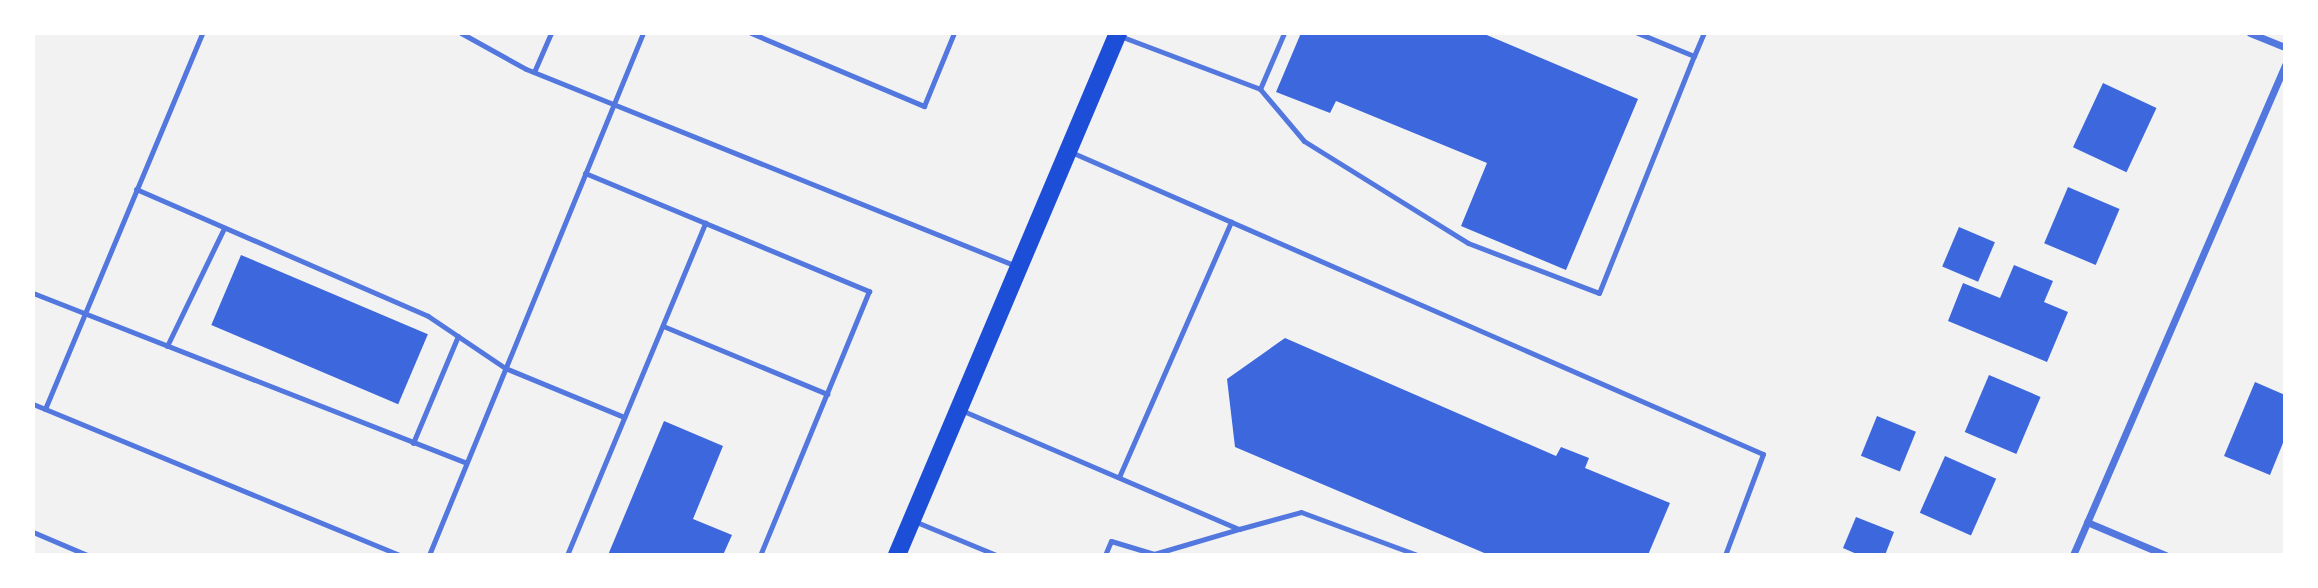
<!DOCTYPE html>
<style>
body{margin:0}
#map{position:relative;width:2318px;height:588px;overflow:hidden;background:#f2f2f2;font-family:Rubik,sans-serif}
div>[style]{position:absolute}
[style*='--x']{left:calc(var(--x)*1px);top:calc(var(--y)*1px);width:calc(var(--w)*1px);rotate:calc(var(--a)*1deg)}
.building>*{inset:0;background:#3d67dc;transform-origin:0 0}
.service>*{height:5px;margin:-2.5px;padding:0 2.5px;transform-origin:2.5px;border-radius:2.5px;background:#5277de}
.minor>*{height:7px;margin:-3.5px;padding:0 3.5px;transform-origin:3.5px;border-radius:3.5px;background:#5277de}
.primary>*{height:18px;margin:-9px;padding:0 9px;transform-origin:9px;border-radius:9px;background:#1d4ed8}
span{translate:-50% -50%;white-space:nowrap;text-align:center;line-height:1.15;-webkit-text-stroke:7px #fff;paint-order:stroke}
.frame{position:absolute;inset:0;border:35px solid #fff;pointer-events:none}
</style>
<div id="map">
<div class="building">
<i style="clip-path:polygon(1301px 33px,1482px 33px,1638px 99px,1566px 270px,1461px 226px,1487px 163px,1336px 101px,1330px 113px,1276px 92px)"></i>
<i style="left:2103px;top:83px;width:59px;height:71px;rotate:25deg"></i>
<i style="left:2068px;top:187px;width:56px;height:61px;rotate:23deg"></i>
<i style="left:1959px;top:227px;width:39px;height:43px;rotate:23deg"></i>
<i style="left:241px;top:255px;width:203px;height:76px;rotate:23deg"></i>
<i style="clip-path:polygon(2014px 265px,2053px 281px,2044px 302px,2068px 312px,2047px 362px,1948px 321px,1963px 283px,2000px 298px)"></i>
<i style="clip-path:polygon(1285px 338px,1556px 456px,1561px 447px,1589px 458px,1585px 468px,1670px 503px,1648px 555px,1489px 555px,1235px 447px,1227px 379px)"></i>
<i style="left:1989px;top:375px;width:56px;height:62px;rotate:23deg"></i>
<i style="clip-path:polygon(2255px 382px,2285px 395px,2285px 438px,2270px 475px,2224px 456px)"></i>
<i style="left:1877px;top:416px;width:42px;height:43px;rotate:22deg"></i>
<i style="clip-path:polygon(664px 421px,723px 446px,693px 519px,732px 535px,723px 555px,608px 555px)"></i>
<i style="left:1945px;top:456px;width:56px;height:62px;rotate:24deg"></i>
<i style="clip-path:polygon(1856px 517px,1894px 532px,1885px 555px,1859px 555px,1843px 548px)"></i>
</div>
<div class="service">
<i style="--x:461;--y:33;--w:74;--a:29"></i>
<i style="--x:526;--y:69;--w:528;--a:21.9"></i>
<i style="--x:751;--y:33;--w:188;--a:22.9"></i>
<i style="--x:924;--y:106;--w:79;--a:-67.7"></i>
<i style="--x:1120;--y:36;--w:150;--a:20.7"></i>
<i style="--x:1260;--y:89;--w:61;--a:-66.8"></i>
<i style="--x:1694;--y:56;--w:25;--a:-67"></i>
<i style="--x:534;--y:72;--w:43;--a:-66.4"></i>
<i style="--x:1260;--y:89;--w:68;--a:49.8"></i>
<i style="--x:1304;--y:141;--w:193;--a:31.9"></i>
<i style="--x:1468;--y:243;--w:140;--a:20.9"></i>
<i style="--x:1599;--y:293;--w:255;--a:-68.2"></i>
<i style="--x:1694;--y:56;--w:61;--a:-157.7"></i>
<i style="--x:1071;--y:152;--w:755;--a:23.58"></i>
<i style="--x:1763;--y:454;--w:108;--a:110.6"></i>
<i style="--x:585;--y:173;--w:308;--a:22.6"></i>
<i style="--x:869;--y:291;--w:286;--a:112.4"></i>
<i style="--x:136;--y:189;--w:318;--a:23.5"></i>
<i style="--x:428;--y:316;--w:93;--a:34"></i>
<i style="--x:505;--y:368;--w:129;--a:22.4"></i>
<i style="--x:33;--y:293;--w:465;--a:21.4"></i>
<i style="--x:663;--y:326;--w:178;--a:22.5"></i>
<i style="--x:167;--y:346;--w:131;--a:-64.2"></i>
<i style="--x:33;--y:404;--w:397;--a:22.4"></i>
<i style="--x:45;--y:409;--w:407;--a:-67.3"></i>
<i style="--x:961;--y:410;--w:302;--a:23.2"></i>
<i style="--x:1239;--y:529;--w:64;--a:-15.3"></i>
<i style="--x:1301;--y:512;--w:124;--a:20.3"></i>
<i style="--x:413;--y:443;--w:116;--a:-67.2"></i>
<i style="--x:1119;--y:477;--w:279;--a:-66.3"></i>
<i style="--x:914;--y:521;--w:89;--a:22.5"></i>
<i style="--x:33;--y:532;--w:59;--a:23.1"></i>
<i style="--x:429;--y:555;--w:564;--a:-67.71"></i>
<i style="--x:567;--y:555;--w:360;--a:-67.4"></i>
<i style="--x:1105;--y:555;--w:15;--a:-67"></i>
<i style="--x:1111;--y:541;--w:45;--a:16.8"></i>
<i style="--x:1154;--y:554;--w:89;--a:-16.4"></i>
</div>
<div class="minor">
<i style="--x:2250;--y:33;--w:38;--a:22"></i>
<i style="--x:2087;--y:522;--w:85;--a:22.9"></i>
<i style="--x:2073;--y:555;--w:534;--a:-66.6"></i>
</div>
<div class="primary">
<i style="--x:897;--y:555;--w:567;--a:-67.05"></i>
</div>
<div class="frame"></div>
</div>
